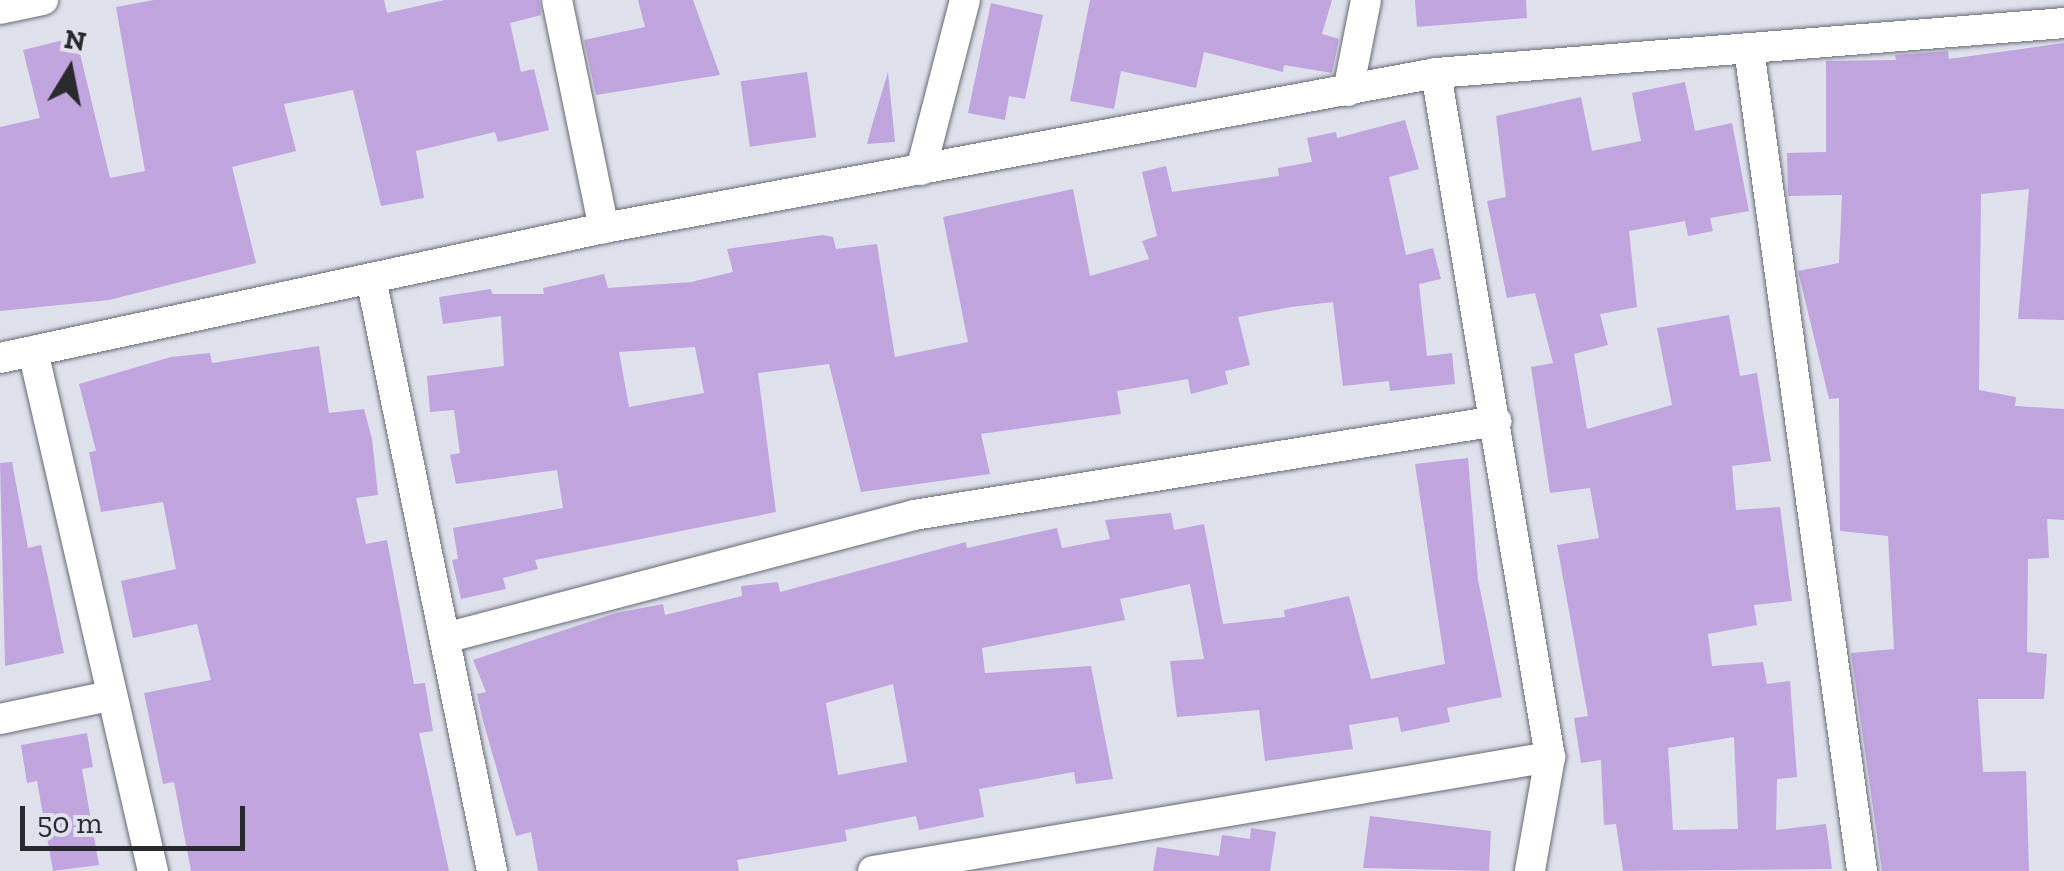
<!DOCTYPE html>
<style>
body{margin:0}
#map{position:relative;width:2064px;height:871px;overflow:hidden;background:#dfe2ed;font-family:"Zilla Slab",serif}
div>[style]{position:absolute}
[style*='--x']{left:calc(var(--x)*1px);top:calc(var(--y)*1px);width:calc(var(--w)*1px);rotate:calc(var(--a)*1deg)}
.building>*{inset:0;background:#c0a5de;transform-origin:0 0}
.roads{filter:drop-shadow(0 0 2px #676a74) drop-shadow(0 0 2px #676a74)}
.minor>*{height:30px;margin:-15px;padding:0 15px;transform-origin:15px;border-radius:15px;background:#fff}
span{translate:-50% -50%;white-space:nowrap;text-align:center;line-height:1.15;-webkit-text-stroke:8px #dfe2ed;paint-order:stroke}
.north{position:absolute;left:20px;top:20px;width:100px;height:100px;-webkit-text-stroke:8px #dfe2ed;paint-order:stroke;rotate:10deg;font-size:28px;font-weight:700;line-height:40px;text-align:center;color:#292a2e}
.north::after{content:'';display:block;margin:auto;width:35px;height:45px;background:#292a2e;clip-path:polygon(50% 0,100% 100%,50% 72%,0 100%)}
.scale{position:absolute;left:20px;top:806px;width:225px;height:45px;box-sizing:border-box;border:5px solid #292a2e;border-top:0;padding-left:12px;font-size:30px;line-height:35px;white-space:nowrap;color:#292a2e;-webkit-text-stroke:8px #dfe2ed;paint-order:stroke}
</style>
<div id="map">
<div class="building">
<i style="clip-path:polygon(154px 0,384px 0,387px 13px,445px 0,539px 0,541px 15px,510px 23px,521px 72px,534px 69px,549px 130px,498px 142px,495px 132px,416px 151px,424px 198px,381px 206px,353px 90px,284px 104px,296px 151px,232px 167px,256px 263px,109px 300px,0 311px,0 127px,40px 118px,23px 50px,76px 37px,110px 178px,145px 171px,116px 7px)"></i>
<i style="clip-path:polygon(638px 0,693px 0,720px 75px,596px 95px,584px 40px,645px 27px)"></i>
<i style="clip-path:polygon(1090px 0,1332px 0,1322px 34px,1339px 39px,1332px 73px,1284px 65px,1283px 72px,1204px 52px,1196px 88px,1121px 71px,1114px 109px,1070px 101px)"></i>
<i style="clip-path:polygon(1415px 0,1526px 0,1527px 18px,1417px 27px)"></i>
<i style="clip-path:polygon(991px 3px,1043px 15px,1025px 99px,1009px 96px,1005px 120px,968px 113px)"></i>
<i style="clip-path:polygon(2064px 43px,2064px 320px,2018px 319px,2029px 189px,1981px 194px,1979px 390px,2016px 397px,2015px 406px,2064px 409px,2064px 520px,2047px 519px,2049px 558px,2028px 559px,2027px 652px,2047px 654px,2044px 699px,1978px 699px,1983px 772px,2026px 771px,2029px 871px,1882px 871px,1851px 653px,1894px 649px,1888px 536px,1840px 531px,1839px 398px,1829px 399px,1798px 271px,1839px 263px,1842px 195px,1788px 196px,1787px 153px,1826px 152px,1826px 61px,1896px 60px,1895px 55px,1948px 51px,1949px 59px)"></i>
<i style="left:807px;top:72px;width:66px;height:67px;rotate:82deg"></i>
<i style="clip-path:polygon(888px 72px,895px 142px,867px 144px,873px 122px)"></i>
<i style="clip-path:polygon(evenodd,1685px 82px,1695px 131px,1732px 123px,1749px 211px,1710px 218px,1713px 231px,1688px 236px,1685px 221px,1629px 231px,1637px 307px,1600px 314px,1608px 345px,1574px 354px,1587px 429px,1672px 405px,1657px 328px,1729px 315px,1740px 376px,1757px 373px,1771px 461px,1732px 466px,1736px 510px,1780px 507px,1792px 601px,1754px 605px,1757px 625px,1708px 634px,1712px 666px,1763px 662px,1767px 684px,1790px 681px,1797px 777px,1777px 779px,1776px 830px,1826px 824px,1832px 869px,1623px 871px,1616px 824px,1604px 825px,1601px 760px,1581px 763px,1574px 718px,1588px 716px,1557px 545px,1599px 538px,1590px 488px,1550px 493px,1531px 367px,1553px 363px,1535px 293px,1507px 298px,1487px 201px,1506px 197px,1496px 116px,1581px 97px,1592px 151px,1641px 141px,1632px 93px,1685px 82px,1734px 737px,1738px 829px,1673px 830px,1668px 748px,1734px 737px)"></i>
<i style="clip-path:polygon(evenodd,1405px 120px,1419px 169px,1389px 177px,1406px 255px,1433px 248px,1441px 279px,1419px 284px,1427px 356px,1452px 353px,1455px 384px,1390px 391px,1389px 381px,1343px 386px,1333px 302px,1291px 307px,1238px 317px,1250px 365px,1225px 371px,1228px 384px,1191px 394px,1188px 379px,1117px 391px,1121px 414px,981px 434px,990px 474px,861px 492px,829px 364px,758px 373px,776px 512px,535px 560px,538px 569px,503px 578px,506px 589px,461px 599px,452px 560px,458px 559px,453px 528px,563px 508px,557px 470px,456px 484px,450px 455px,460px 453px,454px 410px,430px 412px,427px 376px,504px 366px,501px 316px,443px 324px,439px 297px,491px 289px,492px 294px,544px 294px,543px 288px,604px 274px,608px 288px,691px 282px,733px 272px,727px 249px,823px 235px,833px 237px,836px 249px,877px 244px,895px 357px,968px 342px,943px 217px,1073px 189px,1090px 276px,1149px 259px,1142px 241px,1157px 236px,1142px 172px,1166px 166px,1172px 192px,1279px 176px,1278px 168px,1312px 162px,1307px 138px,1336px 132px,1337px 138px,1405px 120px,695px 347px,704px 393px,629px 407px,619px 352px,695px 347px)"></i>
<i style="clip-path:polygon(319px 346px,329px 413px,364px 409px,372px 439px,378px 495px,356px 498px,366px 544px,387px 540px,414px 684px,425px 683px,433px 731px,419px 733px,449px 871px,191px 871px,174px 782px,163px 784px,144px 693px,211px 680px,197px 624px,133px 638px,121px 581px,176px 569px,163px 502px,101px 512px,89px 452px,96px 451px,79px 384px,171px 357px,210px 353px,212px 363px)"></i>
<i style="clip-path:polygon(evenodd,1468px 458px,1478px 580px,1502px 697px,1447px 708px,1450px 722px,1401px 732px,1398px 717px,1349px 725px,1353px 749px,1265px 761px,1259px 710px,1177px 717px,1170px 661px,1204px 659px,1190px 584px,1120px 599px,1125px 620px,982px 648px,985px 673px,1091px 666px,1113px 779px,1076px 784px,1074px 772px,979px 789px,984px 817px,919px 830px,916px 816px,845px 830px,847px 841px,737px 860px,739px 871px,538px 871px,531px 832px,516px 836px,483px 721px,477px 694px,486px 692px,473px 660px,616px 613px,663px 604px,665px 615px,742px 596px,741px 586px,778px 582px,780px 592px,966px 542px,967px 548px,1057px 528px,1062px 548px,1110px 539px,1105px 520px,1171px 513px,1174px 530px,1204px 524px,1223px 624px,1285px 617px,1284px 610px,1349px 596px,1371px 679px,1445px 664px,1415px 464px,1468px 458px,893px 684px,907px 762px,838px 775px,826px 703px,893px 684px)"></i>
<i style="clip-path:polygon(12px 462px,28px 548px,41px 545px,64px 653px,5px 666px,0 463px)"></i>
<i style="clip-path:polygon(87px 733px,93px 767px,82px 769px,99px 865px,53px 871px,37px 781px,27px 783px,21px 745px)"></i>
<i style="clip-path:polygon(1370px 816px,1491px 831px,1489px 871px,1363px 868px)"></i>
<i style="clip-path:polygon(1251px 828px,1276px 832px,1270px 871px,1153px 871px,1157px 847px,1219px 856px,1222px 835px,1250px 839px)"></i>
</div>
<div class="roads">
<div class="minor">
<i style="--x:557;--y:0;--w:233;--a:78.4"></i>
<i style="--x:0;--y:9;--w:44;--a:-11.8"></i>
<i style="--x:1749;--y:49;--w:830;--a:82.17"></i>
<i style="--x:1436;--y:73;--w:693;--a:80.54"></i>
<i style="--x:1348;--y:91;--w:93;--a:-78.8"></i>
<i style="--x:921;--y:170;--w:176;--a:-75.5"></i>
<i style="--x:371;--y:278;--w:605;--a:78.47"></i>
<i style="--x:33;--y:351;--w:534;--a:77.01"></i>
<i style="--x:0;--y:358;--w:618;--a:-12.15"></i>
<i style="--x:604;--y:228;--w:846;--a:-10.55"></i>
<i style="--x:1436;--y:73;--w:630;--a:-4.55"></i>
<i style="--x:449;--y:637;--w:481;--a:-14.7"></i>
<i style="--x:914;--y:515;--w:590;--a:-9.17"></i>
<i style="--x:0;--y:719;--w:111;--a:-11.9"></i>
<i style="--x:873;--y:871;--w:687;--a:-9.56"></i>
<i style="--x:1550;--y:757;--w:116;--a:100"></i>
</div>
</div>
<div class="north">N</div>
<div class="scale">50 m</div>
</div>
